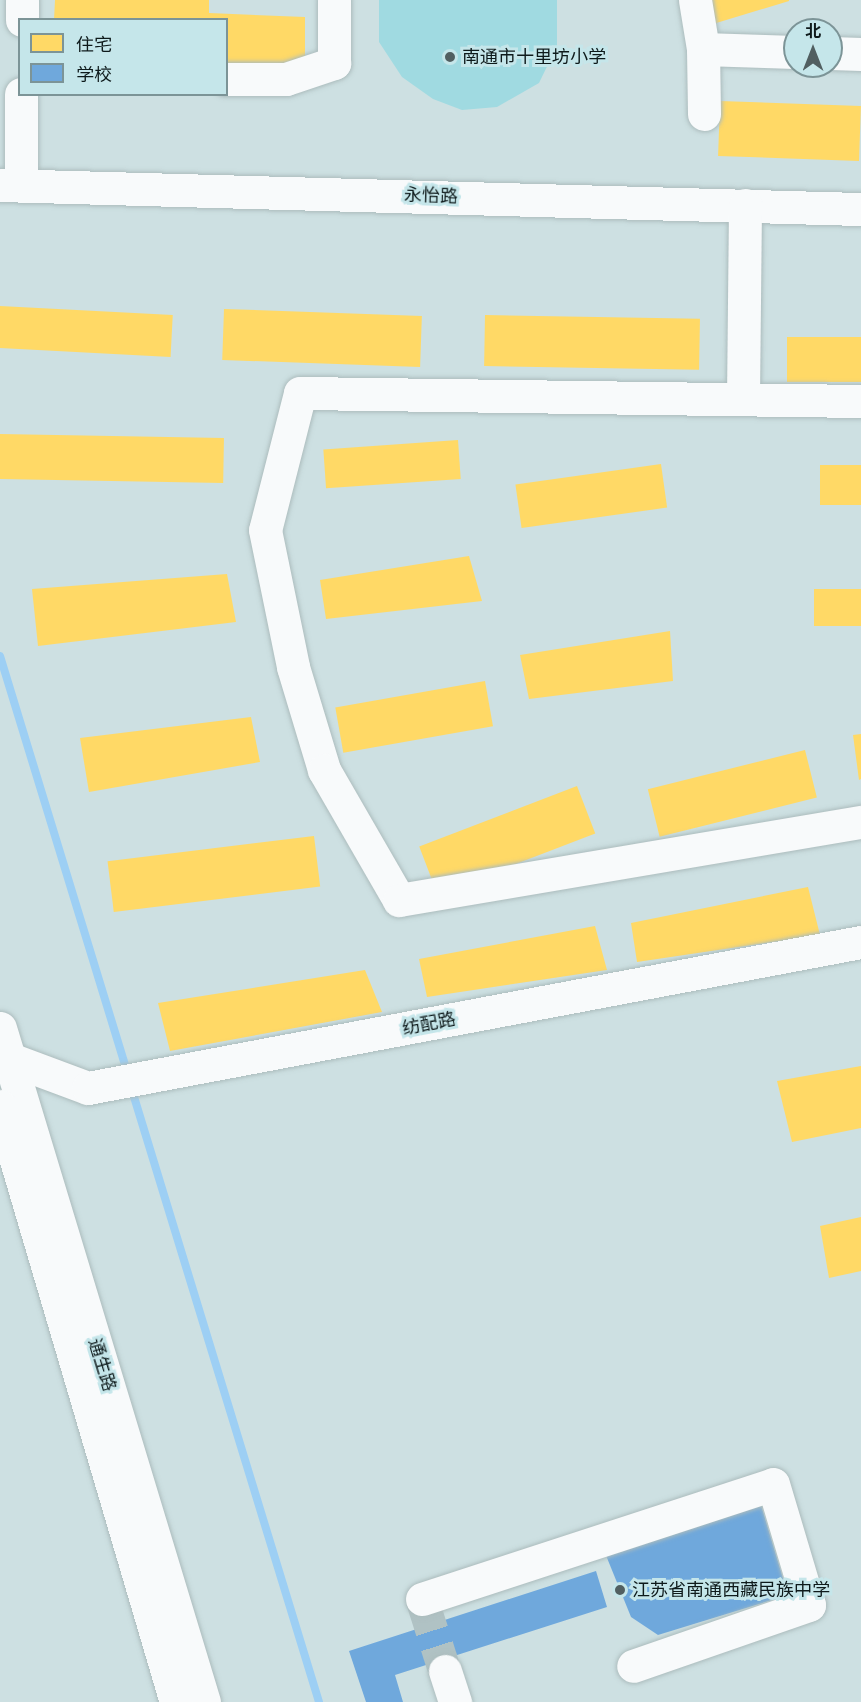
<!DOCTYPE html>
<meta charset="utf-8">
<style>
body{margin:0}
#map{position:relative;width:861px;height:1702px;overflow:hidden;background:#cde0e2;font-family:Karla,"Noto Sans SC",sans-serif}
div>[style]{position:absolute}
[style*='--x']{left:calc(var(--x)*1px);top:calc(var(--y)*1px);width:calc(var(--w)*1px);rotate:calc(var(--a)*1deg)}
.green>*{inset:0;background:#a0dae1}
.homes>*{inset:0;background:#ffd966;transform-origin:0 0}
.schools>*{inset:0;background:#6fa8dc}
.stream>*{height:8px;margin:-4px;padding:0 4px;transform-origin:4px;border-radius:4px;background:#9dcff4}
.minor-tunnel>*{height:33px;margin-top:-16.5px;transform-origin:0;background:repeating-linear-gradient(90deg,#b0c2c4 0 33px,transparent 0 49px)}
.roads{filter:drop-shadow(0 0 2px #acbcbd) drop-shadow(0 0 2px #acbcbd)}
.minor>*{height:33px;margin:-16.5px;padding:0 16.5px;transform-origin:16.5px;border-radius:16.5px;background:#f8fafb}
.dots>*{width:16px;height:16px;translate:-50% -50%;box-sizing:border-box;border:3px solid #c5e6ea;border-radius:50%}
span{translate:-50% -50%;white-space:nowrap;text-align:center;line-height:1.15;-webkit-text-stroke:6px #c5e6ea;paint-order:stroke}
.poi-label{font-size:18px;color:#0e1a1b}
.left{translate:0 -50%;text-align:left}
.street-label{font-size:18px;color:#0e1a1b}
.legend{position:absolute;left:18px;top:18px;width:210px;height:78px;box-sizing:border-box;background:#c5e6ea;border:2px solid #7c9497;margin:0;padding:8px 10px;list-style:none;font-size:18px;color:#0e1a1b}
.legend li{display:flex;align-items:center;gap:12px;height:30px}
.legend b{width:30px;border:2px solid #7c9497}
.north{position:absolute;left:783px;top:18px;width:60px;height:60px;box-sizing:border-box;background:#c5e6ea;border:2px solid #7c9497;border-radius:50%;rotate:0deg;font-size:16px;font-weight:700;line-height:24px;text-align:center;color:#0e1a1b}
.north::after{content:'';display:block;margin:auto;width:21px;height:27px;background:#515f61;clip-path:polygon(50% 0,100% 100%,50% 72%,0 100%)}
</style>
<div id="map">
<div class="green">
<i style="clip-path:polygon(379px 0,557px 0,557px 46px,539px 83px,497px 107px,462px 110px,433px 99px,402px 77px,379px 42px)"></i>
</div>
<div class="homes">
<i style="clip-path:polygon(55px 0,209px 0,209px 13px,305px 17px,305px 68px,226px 68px,226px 20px,54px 20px)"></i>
<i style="clip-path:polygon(706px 0,789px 0,789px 1px,713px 24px)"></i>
<i style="left:720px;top:101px;width:141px;height:55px;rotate:2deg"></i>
<i style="left:0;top:306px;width:173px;height:42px;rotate:3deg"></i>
<i style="left:224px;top:309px;width:198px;height:51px;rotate:2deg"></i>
<i style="left:485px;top:315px;width:215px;height:51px;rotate:1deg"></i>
<i style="left:861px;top:337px;width:45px;height:74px;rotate:90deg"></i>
<i style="left:0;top:434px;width:224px;height:45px;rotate:1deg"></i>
<i style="left:458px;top:440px;width:39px;height:135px;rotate:86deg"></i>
<i style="left:661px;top:464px;width:44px;height:147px;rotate:82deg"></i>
<i style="left:861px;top:465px;width:40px;height:41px;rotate:90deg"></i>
<i style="clip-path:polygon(469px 556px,482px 601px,326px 619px,320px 580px)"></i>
<i style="clip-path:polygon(227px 574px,236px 622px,38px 646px,32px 589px)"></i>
<i style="left:861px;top:589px;width:37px;height:47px;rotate:90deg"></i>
<i style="clip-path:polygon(670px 631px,673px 681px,529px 699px,520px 655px)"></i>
<i style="left:485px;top:681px;width:46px;height:152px;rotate:80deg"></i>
<i style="clip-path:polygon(251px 717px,260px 762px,89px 792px,80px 738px)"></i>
<i style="clip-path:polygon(861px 734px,861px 779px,859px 780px,853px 735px)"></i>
<i style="left:805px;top:750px;width:49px;height:162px;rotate:76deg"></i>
<i style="left:577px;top:786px;width:51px;height:169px;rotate:69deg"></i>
<i style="left:314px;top:836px;width:51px;height:208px;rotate:83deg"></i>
<i style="clip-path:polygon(808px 887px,820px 935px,637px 962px,631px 923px)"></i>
<i style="clip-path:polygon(595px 926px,607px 970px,427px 997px,419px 959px)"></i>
<i style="clip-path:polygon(365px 970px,382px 1012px,170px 1051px,158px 1003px)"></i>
<i style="clip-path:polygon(861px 1066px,861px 1128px,792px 1142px,777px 1081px)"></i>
<i style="clip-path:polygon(861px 1217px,861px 1271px,829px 1278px,820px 1226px)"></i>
</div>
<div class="schools">
<i style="clip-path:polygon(761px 1505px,788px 1595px,658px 1635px,631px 1617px,605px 1553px)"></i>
<i style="clip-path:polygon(596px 1571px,607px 1607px,395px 1675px,403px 1702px,366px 1702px,349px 1651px)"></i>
</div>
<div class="stream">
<i style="--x:0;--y:656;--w:435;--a:73"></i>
<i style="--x:131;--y:1087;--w:643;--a:73"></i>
</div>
<div class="minor-tunnel">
<i style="--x:422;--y:1599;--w:76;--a:72.3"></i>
</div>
<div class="roads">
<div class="minor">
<i style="--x:695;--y:0;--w:50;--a:80.7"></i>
<i style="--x:703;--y:49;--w:65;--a:89.1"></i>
<i style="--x:22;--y:20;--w:20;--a:-90"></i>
<i style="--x:703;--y:49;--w:92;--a:1.9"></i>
<i style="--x:831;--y:53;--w:30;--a:2"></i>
<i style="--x:226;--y:79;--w:60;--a:0"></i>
<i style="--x:286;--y:79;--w:51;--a:-18.4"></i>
<i style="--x:334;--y:63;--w:63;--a:-90"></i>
<i style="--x:21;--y:94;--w:91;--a:90"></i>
<i style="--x:0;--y:185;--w:861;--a:1.6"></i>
<i style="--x:743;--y:397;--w:192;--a:-89.4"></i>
<i style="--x:861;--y:401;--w:561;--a:-179.18"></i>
<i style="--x:300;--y:393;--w:141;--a:104.3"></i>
<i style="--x:265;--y:530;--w:140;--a:78.4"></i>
<i style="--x:293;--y:667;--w:108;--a:73.2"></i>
<i style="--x:324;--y:770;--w:150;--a:60"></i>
<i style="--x:399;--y:900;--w:469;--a:-9.6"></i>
<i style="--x:0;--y:1028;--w:704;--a:73.16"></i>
<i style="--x:0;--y:1061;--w:10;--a:-11"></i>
<i style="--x:10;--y:1059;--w:83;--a:20.4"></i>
<i style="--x:88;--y:1088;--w:787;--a:-10.7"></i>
<i style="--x:0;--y:1106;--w:621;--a:73.55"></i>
<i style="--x:422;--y:1599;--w:369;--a:-18.1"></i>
<i style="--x:773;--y:1484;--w:126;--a:73.4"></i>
<i style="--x:809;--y:1605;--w:186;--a:160.9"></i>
<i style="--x:445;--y:1671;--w:33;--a:72"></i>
</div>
</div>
<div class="dots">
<i style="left:450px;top:57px;background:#515f61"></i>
<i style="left:620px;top:1590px;background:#515f61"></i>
</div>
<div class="poi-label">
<span class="left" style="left:462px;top:57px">南通市十里坊小学</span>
<span class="left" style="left:632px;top:1590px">江苏省南通西藏民族中学</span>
</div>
<div class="street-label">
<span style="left:431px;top:196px;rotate:2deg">永怡路</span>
<span style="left:429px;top:1024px;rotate:-11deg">纺配路</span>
<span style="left:102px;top:1365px;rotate:73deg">通生路</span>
</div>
<ul class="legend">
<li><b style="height:16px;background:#ffd966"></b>住宅</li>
<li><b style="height:16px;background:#6fa8dc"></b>学校</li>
</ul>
<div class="north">北</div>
</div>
